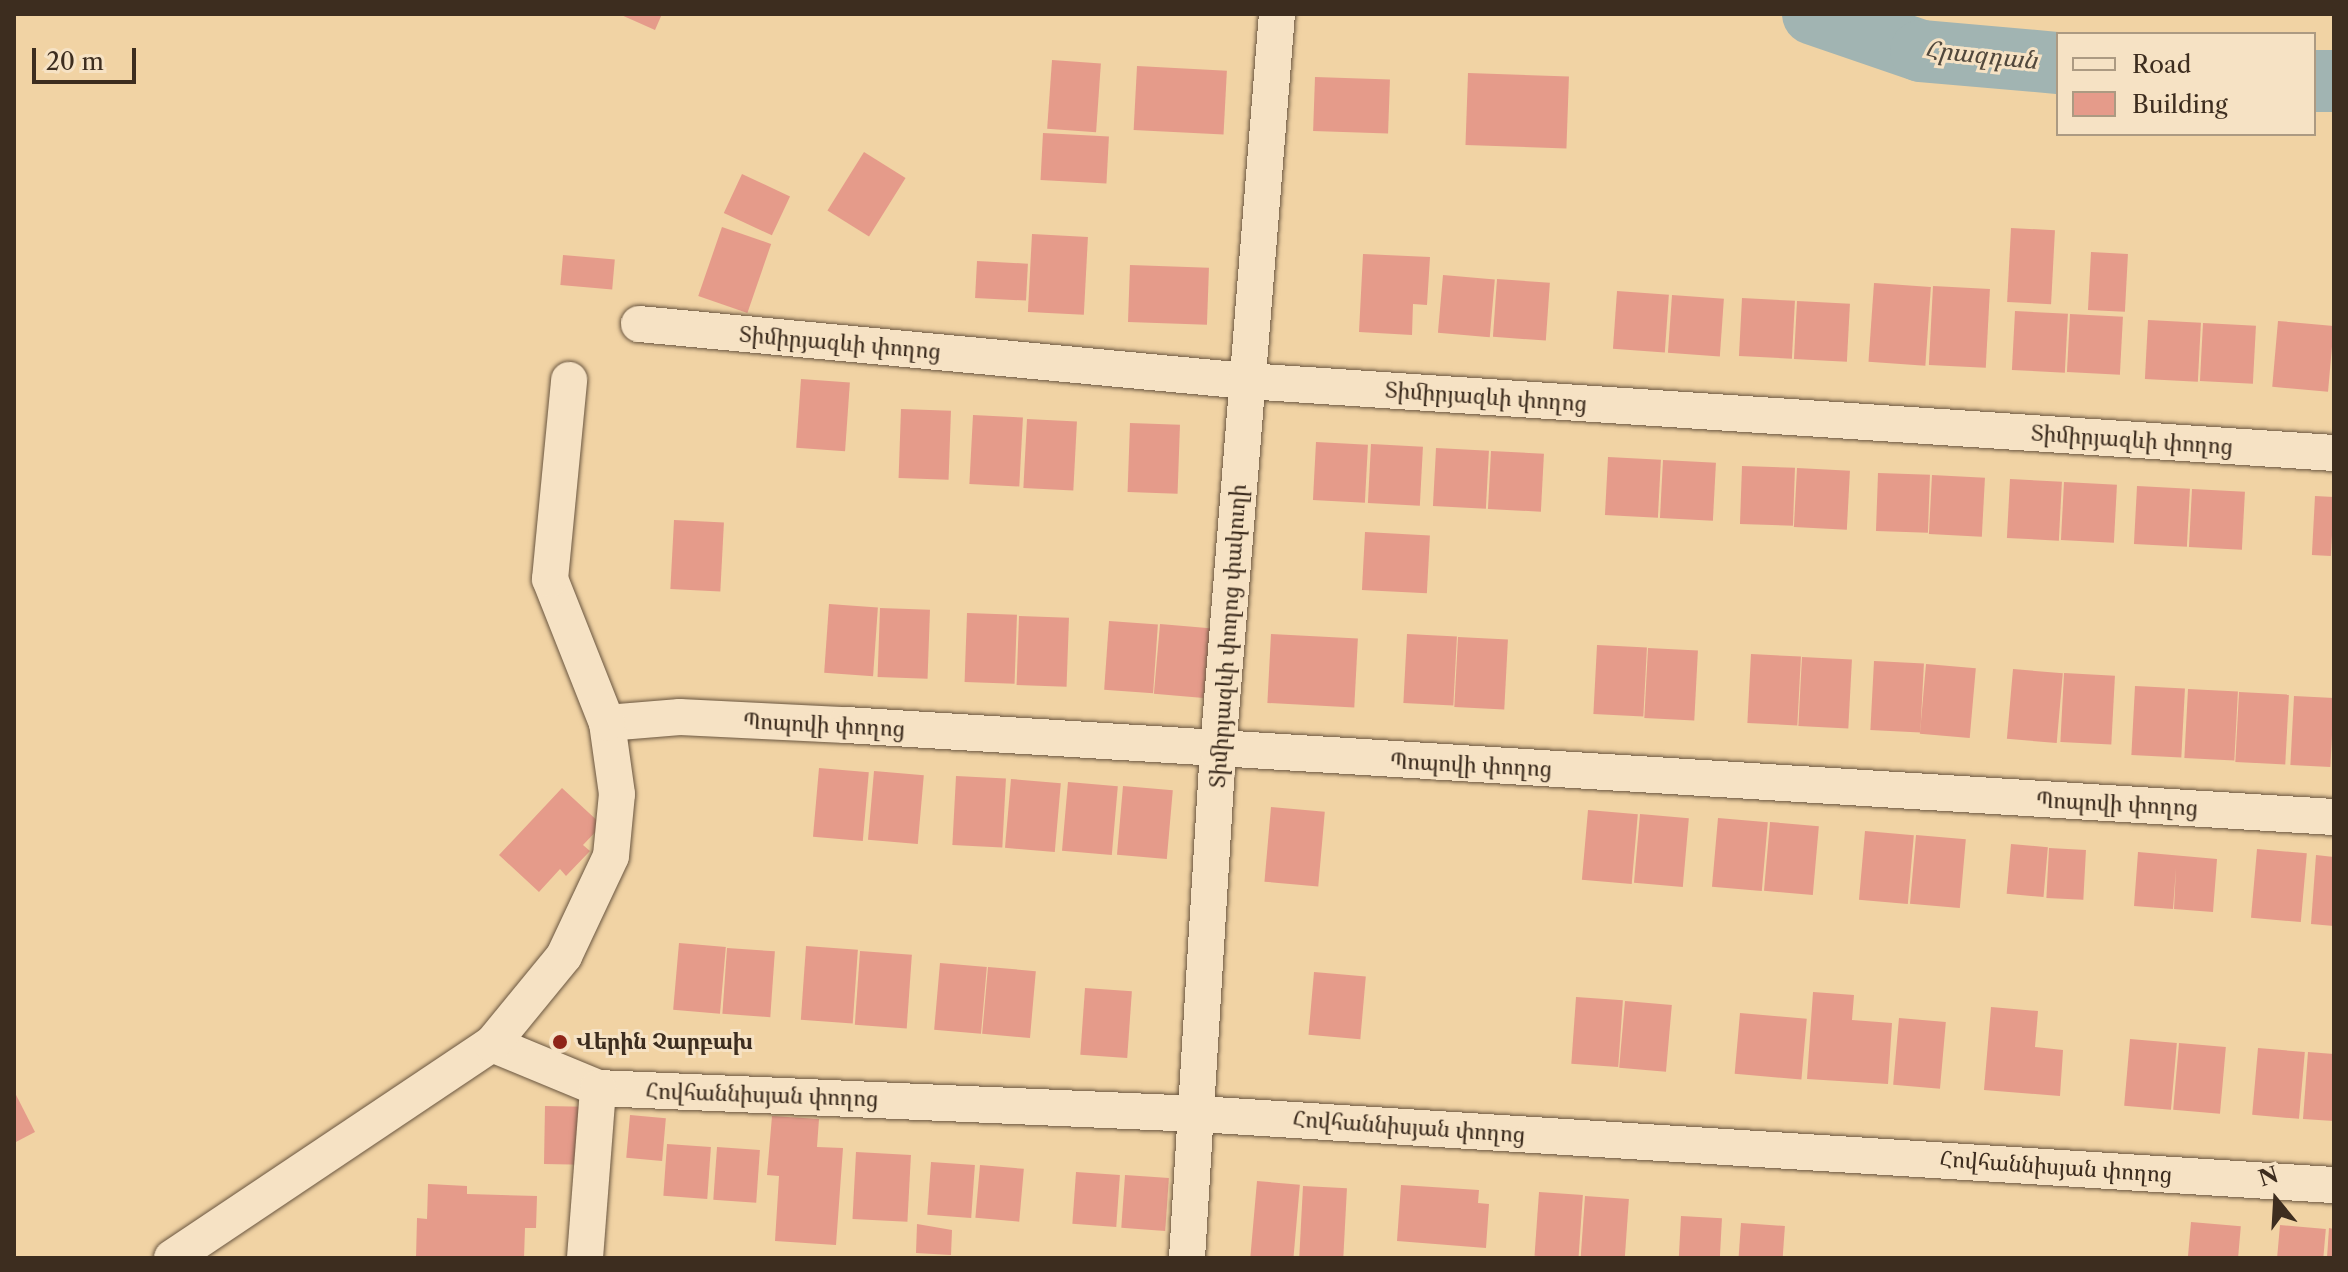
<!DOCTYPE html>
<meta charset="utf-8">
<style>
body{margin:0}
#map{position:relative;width:2348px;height:1272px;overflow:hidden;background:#f1d3a4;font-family:"Libre Caslon Text","Noto Serif Armenian",serif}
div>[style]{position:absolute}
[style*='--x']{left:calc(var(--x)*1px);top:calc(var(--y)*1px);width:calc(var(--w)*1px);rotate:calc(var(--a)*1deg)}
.river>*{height:62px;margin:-31px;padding:0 31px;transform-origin:31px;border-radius:31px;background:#a1b4b2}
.building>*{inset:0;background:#e59b8a;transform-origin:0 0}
.roads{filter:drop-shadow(0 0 2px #6a5640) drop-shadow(0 0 2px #6a5640)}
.minor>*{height:36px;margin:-18px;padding:0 18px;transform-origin:18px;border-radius:18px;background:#f6e2c4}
.dots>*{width:22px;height:22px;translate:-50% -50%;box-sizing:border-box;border:4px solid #f6e2c4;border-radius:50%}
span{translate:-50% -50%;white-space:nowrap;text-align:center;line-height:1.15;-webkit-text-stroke:6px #f6e2c4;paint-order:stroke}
.street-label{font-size:22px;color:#3d2d1f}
.poi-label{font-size:22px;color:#3d2d1f;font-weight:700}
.left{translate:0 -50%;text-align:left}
.water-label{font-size:24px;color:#51483c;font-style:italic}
.frame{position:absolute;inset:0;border:16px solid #3d2d1f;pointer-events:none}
.legend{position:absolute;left:2056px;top:32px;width:260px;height:104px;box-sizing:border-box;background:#f6e2c4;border:2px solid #ac9a82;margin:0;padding:10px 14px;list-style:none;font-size:24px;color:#3d2d1f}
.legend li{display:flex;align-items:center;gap:16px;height:40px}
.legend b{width:40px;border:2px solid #ac9a82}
.north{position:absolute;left:2236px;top:1160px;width:80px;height:80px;-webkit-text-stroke:6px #f6e2c4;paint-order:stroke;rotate:342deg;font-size:22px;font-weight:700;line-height:32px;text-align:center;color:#3d2d1f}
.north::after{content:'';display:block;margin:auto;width:28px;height:36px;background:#3d2d1f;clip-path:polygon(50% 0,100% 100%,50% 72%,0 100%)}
.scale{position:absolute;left:32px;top:48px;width:104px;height:36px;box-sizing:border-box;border:4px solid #3d2d1f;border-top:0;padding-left:10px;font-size:24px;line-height:28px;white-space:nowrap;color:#3d2d1f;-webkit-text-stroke:6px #f6e2c4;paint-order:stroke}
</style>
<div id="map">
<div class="river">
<i style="--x:1813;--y:14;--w:114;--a:18.9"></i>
<i style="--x:1921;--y:51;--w:138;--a:5"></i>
<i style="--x:2314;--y:81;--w:20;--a:0"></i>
</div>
<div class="building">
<i style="clip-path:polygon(619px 14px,662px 14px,655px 30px)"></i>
<i style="left:1052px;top:60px;width:49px;height:69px;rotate:4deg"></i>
<i style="left:1137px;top:66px;width:90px;height:64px;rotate:3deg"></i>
<i style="left:1468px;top:73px;width:101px;height:72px;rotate:2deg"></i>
<i style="left:1315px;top:77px;width:75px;height:54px;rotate:2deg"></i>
<i style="left:1043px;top:133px;width:66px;height:47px;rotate:3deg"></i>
<i style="left:864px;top:152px;width:49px;height:69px;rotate:32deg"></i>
<i style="left:742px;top:174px;width:53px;height:43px;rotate:25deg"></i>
<i style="left:722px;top:227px;width:52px;height:73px;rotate:19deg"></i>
<i style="left:2011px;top:228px;width:44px;height:74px;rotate:3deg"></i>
<i style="left:1032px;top:234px;width:56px;height:78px;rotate:3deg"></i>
<i style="left:2091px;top:252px;width:37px;height:58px;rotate:3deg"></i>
<i style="clip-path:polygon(1363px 254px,1430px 257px,1427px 305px,1413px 304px,1412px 335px,1359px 332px)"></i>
<i style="left:563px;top:255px;width:52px;height:30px;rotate:5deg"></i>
<i style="left:977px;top:261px;width:51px;height:37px;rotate:3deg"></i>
<i style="left:1130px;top:265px;width:79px;height:57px;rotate:2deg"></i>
<i style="left:1443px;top:275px;width:52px;height:58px;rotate:5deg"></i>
<i style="left:1497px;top:279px;width:53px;height:58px;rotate:4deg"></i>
<i style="left:1874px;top:283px;width:57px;height:79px;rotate:4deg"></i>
<i style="left:1933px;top:286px;width:57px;height:79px;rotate:3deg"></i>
<i style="left:1617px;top:291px;width:52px;height:58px;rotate:4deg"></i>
<i style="left:1672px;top:295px;width:52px;height:58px;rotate:4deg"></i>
<i style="left:1742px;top:298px;width:53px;height:58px;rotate:3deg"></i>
<i style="left:1797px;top:301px;width:53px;height:58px;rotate:3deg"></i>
<i style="left:2015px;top:311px;width:53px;height:59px;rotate:3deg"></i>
<i style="left:2070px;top:314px;width:53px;height:58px;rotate:3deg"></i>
<i style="left:2148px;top:320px;width:53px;height:59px;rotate:3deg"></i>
<i style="left:2278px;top:321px;width:56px;height:66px;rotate:5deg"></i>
<i style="left:2203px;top:323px;width:53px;height:58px;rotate:3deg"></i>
<i style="left:801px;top:379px;width:49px;height:69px;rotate:4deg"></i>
<i style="left:901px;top:409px;width:50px;height:69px;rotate:2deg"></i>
<i style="left:973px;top:415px;width:50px;height:69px;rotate:3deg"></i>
<i style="left:1027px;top:419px;width:50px;height:69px;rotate:3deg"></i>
<i style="left:1130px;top:423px;width:50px;height:69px;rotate:2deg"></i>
<i style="left:1316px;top:442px;width:52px;height:58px;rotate:3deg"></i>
<i style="left:1371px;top:444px;width:52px;height:59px;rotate:3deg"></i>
<i style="left:1436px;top:448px;width:53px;height:58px;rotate:3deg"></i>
<i style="left:1491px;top:451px;width:53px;height:58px;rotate:3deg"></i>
<i style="left:1608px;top:457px;width:53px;height:58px;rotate:3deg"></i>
<i style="left:1663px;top:460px;width:53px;height:58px;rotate:3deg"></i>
<i style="left:1742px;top:466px;width:53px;height:58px;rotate:2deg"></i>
<i style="left:1797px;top:468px;width:53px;height:59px;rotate:3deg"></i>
<i style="left:1878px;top:473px;width:52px;height:58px;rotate:2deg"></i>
<i style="left:1932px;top:475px;width:53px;height:59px;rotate:3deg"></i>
<i style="left:2010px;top:479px;width:52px;height:59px;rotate:3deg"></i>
<i style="left:2064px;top:482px;width:53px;height:58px;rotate:3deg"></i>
<i style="left:2137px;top:486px;width:53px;height:58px;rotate:3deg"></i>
<i style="left:2192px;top:489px;width:53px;height:58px;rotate:3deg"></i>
<i style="left:2315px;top:496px;width:19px;height:59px;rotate:3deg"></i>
<i style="left:674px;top:520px;width:50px;height:69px;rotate:3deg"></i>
<i style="left:1365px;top:532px;width:65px;height:58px;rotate:3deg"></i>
<i style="left:829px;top:604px;width:49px;height:69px;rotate:4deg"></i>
<i style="left:880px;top:608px;width:50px;height:69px;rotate:2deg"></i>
<i style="left:967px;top:613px;width:50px;height:69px;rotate:2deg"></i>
<i style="left:1019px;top:616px;width:50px;height:69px;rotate:2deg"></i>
<i style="left:1109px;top:621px;width:49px;height:69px;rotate:4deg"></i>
<i style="left:1160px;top:624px;width:50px;height:70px;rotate:5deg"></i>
<i style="left:1271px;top:634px;width:87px;height:69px;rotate:3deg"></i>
<i style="left:1407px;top:634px;width:50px;height:69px;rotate:3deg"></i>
<i style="left:1458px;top:637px;width:50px;height:70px;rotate:3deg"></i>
<i style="left:1597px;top:645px;width:50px;height:69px;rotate:3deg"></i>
<i style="left:1648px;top:648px;width:50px;height:70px;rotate:3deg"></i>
<i style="left:1751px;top:654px;width:50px;height:69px;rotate:3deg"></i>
<i style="left:1802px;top:657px;width:50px;height:69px;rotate:3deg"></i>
<i style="left:1874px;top:661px;width:50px;height:69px;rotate:3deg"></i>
<i style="left:1926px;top:664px;width:50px;height:70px;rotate:5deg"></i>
<i style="left:2013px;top:669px;width:50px;height:70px;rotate:5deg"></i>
<i style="left:2064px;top:673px;width:51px;height:69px;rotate:3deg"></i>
<i style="left:2135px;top:686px;width:50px;height:69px;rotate:3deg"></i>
<i style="left:2188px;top:689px;width:50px;height:69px;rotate:3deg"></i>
<i style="left:2239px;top:692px;width:50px;height:70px;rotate:3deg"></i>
<i style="left:2294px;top:696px;width:40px;height:69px;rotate:3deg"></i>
<i style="left:819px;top:768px;width:50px;height:69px;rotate:5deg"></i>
<i style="left:874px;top:771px;width:50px;height:69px;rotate:5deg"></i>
<i style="left:956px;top:776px;width:50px;height:69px;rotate:3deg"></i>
<i style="left:1011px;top:779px;width:50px;height:69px;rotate:5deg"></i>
<i style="left:1068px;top:782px;width:50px;height:69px;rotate:5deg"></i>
<i style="left:1123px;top:786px;width:50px;height:69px;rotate:5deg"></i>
<i style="clip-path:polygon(562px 788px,602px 825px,583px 845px,590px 851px,566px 876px,560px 869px,539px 892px,499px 855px)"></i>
<i style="left:1271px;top:807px;width:54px;height:75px;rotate:5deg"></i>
<i style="left:1588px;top:810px;width:50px;height:70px;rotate:5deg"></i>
<i style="left:1640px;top:814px;width:49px;height:69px;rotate:5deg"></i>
<i style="left:1718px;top:818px;width:50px;height:69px;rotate:5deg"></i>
<i style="left:1770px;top:822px;width:49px;height:69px;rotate:5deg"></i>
<i style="left:1865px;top:831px;width:49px;height:69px;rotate:5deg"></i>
<i style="left:1916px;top:835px;width:50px;height:69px;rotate:5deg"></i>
<i style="left:2011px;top:844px;width:37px;height:50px;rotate:5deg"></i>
<i style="left:2049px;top:848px;width:37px;height:50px;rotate:3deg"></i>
<i style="left:2257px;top:849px;width:50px;height:69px;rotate:5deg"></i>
<i style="clip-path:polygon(2138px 852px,2217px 859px,2213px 912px,2174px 909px,2176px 868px,2173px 909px,2134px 906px)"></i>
<i style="clip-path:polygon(2316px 855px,2334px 857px,2334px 926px,2311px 924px)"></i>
<i style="left:679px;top:943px;width:47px;height:67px;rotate:5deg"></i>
<i style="left:806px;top:946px;width:52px;height:74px;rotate:4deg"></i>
<i style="left:727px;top:948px;width:48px;height:66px;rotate:4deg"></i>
<i style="left:860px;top:951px;width:52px;height:74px;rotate:4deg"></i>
<i style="left:940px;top:963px;width:47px;height:67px;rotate:5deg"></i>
<i style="left:988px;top:967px;width:48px;height:67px;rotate:5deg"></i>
<i style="left:1314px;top:972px;width:52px;height:63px;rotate:5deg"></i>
<i style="left:1085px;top:988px;width:47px;height:67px;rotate:4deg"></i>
<i style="clip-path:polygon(1813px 992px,1854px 995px,1852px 1020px,1892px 1023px,1888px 1084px,1807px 1079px)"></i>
<i style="left:1576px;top:997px;width:47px;height:67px;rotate:4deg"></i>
<i style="left:1625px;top:1001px;width:47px;height:67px;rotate:5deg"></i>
<i style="clip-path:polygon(1991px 1007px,2038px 1011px,2035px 1047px,2063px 1050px,2060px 1096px,1984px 1090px)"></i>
<i style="left:1740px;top:1013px;width:67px;height:61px;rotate:5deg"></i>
<i style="left:1899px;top:1018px;width:47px;height:67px;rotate:5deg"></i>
<i style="left:2130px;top:1039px;width:47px;height:67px;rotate:5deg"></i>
<i style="left:2179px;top:1043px;width:47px;height:67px;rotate:5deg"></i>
<i style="left:2258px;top:1048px;width:47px;height:67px;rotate:5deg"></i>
<i style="clip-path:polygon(2308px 1052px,2334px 1054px,2334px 1121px,2303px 1119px)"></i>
<i style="clip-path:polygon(14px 1091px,35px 1132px,14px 1143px)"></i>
<i style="left:545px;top:1106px;width:39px;height:58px;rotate:1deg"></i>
<i style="left:630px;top:1115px;width:36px;height:43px;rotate:5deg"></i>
<i style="clip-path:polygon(772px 1116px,819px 1119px,817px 1147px,843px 1148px,836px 1245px,775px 1241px,779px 1176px,767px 1175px)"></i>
<i style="left:667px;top:1144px;width:44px;height:52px;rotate:4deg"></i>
<i style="left:717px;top:1147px;width:43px;height:53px;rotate:4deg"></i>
<i style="left:856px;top:1152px;width:55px;height:67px;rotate:3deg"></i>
<i style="left:931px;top:1162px;width:44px;height:53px;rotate:4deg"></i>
<i style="left:980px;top:1165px;width:44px;height:53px;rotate:5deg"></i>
<i style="left:1076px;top:1172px;width:44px;height:52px;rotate:4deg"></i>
<i style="left:1125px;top:1175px;width:44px;height:53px;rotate:4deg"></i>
<i style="left:1257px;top:1181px;width:43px;height:77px;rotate:5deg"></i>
<i style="clip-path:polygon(428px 1184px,467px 1186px,467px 1194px,537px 1196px,536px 1228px,525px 1228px,524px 1258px,416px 1258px,417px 1218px,427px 1219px)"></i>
<i style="clip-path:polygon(1401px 1185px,1479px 1190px,1478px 1203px,1489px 1204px,1486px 1248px,1397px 1241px)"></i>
<i style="left:1303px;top:1186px;width:44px;height:72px;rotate:3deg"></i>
<i style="left:1539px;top:1192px;width:44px;height:64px;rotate:4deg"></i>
<i style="left:1585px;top:1196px;width:44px;height:62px;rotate:4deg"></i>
<i style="left:1681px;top:1216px;width:41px;height:42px;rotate:3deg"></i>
<i style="left:2191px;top:1222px;width:50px;height:36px;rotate:5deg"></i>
<i style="left:1741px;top:1223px;width:44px;height:35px;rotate:4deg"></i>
<i style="clip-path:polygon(917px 1224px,952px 1230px,951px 1255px,916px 1253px)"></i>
<i style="left:2280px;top:1225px;width:46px;height:33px;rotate:5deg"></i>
<i style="clip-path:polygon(2329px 1228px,2334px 1229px,2334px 1258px,2327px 1258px)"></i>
</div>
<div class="roads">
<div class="minor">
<i style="--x:639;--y:324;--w:611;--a:5.36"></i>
<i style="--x:1247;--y:381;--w:1089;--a:3.79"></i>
<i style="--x:607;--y:723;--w:73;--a:-4.7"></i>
<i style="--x:680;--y:717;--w:166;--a:2.8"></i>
<i style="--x:846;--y:725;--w:1491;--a:3.54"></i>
<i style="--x:492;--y:1044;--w:115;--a:22.5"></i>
<i style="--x:598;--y:1088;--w:601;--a:2.48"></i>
<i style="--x:1198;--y:1114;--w:1138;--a:3.58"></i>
<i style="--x:172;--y:1258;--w:385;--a:-33.8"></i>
<i style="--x:492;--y:1044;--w:114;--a:-50.7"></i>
<i style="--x:564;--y:956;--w:110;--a:-64.8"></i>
<i style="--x:611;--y:856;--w:62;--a:-84.5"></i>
<i style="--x:617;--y:794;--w:72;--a:-98"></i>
<i style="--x:607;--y:723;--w:155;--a:-111.6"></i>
<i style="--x:550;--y:579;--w:200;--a:-84.5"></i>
<i style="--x:585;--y:1258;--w:170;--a:-85.6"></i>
<i style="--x:1187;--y:1258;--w:509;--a:-86.51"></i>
<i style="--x:1218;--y:750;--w:738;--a:-85.42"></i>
</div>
</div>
<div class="dots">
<i style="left:560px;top:1042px;background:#8f2418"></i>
</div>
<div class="street-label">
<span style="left:840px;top:343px;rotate:5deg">Տիմիրյազևի փողոց</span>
<span style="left:1486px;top:397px;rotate:4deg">Տիմիրյազևի փողոց</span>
<span style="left:2132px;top:440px;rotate:4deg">Տիմիրյազևի փողոց</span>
<span style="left:1228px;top:636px;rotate:-86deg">Տիմիրյազևի փողոց փակուղի</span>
<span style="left:824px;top:725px;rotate:3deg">Պոպովի փողոց</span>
<span style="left:1471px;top:765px;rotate:3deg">Պոպովի փողոց</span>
<span style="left:2117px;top:804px;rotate:3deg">Պոպովի փողոց</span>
<span style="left:762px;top:1095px;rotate:2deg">Հովհաննիսյան փողոց</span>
<span style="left:1409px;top:1127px;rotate:4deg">Հովհաննիսյան փողոց</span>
<span style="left:2056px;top:1167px;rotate:4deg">Հովհաննիսյան փողոց</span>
</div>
<div class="poi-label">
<span class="left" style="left:576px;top:1042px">Վերին Չարբախ</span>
</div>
<div class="water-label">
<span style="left:1981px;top:55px;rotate:6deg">Հրազդան</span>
</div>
<div class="frame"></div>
<ul class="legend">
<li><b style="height:10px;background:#f6e2c4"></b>Road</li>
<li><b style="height:22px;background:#e59b8a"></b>Building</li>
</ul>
<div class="north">N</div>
<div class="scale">20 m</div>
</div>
